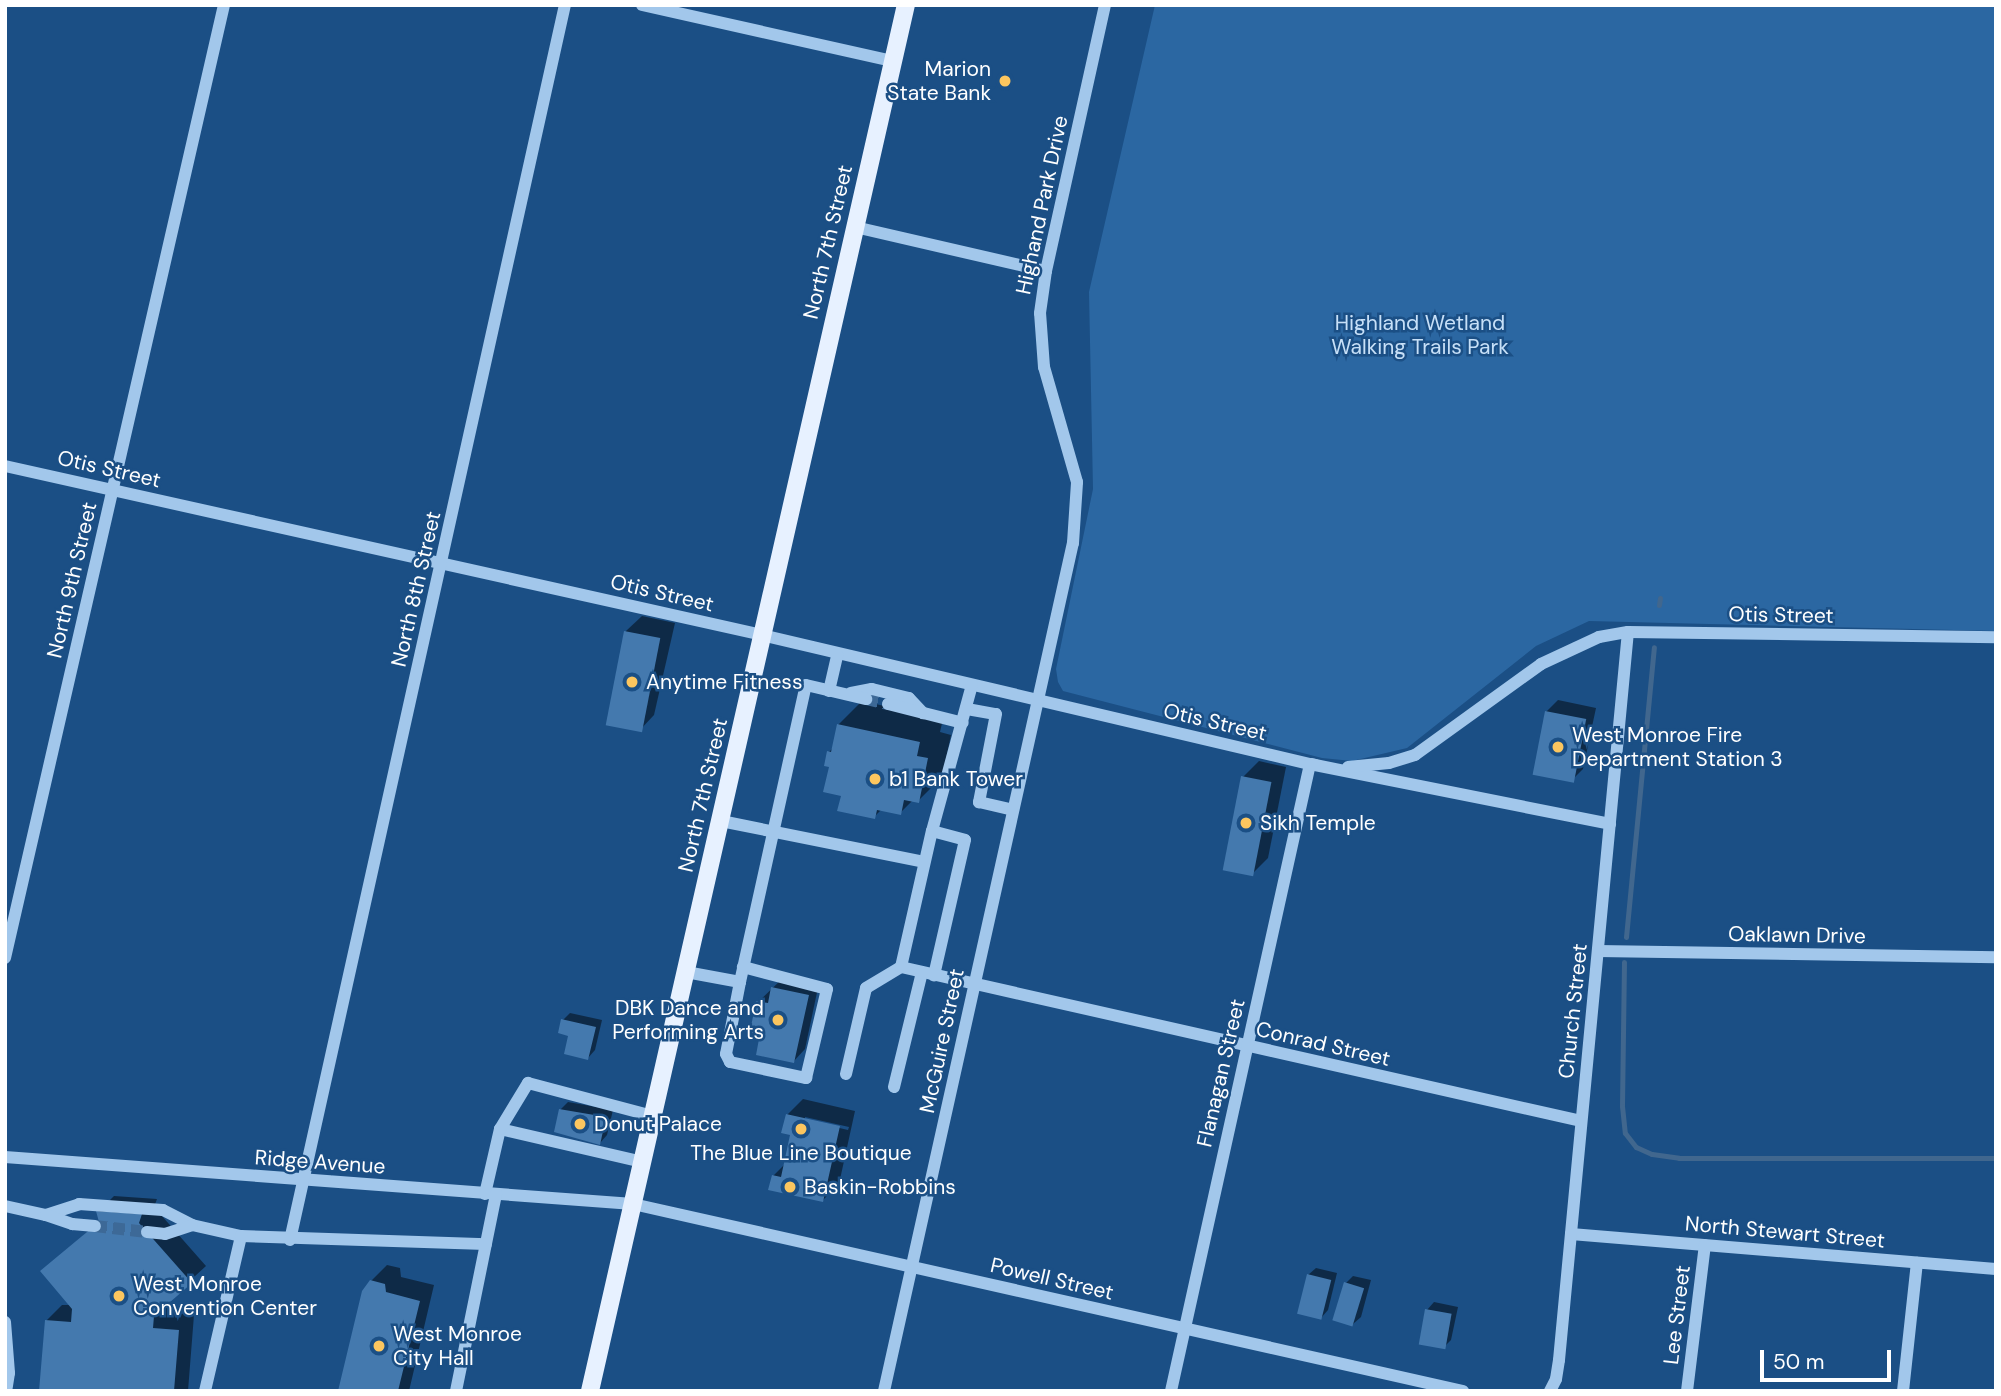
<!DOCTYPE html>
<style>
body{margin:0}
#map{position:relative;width:2001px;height:1396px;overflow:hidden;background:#1b4f85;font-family:"DM Sans",sans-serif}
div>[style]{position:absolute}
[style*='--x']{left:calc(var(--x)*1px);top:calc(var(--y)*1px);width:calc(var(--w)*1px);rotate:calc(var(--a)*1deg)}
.green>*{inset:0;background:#2b67a2}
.shadow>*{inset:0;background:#0007}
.stream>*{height:5px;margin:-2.5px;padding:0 2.5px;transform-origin:2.5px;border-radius:2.5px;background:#41678e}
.building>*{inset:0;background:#4479ae;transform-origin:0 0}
.minor-tunnel>*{height:12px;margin-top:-6px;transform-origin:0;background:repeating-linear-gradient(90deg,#3d6997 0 12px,transparent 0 18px)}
.minor>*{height:12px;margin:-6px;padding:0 6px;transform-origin:6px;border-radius:6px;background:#a2c7eb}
.major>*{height:18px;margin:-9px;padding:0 9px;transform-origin:9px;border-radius:9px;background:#e7f1ff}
.dots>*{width:19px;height:19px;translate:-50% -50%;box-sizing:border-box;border:4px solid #1b4f85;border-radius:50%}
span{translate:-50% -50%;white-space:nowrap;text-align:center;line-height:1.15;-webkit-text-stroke:5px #1b4f85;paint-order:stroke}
.poi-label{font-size:21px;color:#fff}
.right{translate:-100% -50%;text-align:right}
.left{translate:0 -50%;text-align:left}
.street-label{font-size:21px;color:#fff}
.park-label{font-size:21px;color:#c7e0f8}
.frame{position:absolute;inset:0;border:7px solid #fff;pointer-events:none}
.scale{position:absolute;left:1760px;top:1350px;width:131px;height:32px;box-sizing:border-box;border:4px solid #fff;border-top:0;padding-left:9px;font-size:21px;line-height:24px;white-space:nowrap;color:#fff;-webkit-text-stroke:5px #1b4f85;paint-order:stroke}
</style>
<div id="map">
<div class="green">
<i style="clip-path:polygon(1155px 5px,1996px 5px,1996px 631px,1589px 621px,1536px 646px,1407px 748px,1352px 761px,1322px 758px,1063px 691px,1058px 682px,1056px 669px,1093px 489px,1089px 292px)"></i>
</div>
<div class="shadow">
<i style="clip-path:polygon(642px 616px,675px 623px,654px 715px,639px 731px,626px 631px)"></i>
<i style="clip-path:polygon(1558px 700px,1596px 708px,1583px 769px,1571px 781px,1546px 712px)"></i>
<i style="clip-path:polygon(862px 701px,943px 719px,940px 732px,951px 735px,942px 777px,918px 801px,913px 800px,900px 813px,882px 809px,874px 817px,843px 794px,831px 765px,829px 752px,834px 747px,838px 725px)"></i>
<i style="clip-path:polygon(1259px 761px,1286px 767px,1268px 858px,1252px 874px,1243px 777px)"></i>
<i style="clip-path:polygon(785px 976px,819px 983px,805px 1049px,794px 1061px,761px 1038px,758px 1002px)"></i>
<i style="clip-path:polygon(570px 1013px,602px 1020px,595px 1050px,588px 1058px,563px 1020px)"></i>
<i style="clip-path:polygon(evenodd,803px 1099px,855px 1111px,839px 1184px,823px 1200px,773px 1176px,785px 1164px,792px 1134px,787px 1115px,803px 1099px,805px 1117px,849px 1127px,848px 1130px,805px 1120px,805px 1117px)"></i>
<i style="clip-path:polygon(568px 1102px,613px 1110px,607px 1135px,600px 1143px,560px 1110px)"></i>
<i style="clip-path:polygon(114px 1196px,157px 1199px,154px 1207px,206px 1266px,169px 1300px,168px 1312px,194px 1315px,188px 1391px,41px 1391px,46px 1321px,62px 1305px,71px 1305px,43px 1271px,100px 1221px,98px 1212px)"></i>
<i style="clip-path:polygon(387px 1265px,400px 1268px,401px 1277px,434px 1285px,409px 1391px,340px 1391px,371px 1281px)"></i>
<i style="clip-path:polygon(1316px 1268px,1337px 1273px,1328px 1310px,1321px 1318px,1308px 1275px)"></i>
<i style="clip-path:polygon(1353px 1276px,1371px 1280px,1361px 1317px,1353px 1324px,1346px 1283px)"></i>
<i style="clip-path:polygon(1434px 1302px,1458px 1307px,1451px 1340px,1444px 1347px,1427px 1310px)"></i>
</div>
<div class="stream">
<i style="--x:1659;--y:605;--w:7;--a:-82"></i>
<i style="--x:1626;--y:937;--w:291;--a:-84.5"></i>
<i style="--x:1624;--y:962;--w:144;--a:90.8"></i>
<i style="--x:1622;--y:1106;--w:27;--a:84"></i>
<i style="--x:1625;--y:1133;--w:18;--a:52"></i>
<i style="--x:1636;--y:1147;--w:17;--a:24"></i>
<i style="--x:1652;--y:1154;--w:27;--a:8"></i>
<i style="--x:1679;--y:1158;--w:317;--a:0"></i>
</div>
<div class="building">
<i style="left:624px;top:631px;width:37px;height:96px;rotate:11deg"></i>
<i style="left:1545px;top:711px;width:42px;height:65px;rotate:11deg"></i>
<i style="clip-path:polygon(837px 724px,920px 742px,917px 756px,928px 758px,919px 803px,904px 800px,901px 815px,877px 810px,875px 819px,837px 811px,841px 796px,823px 792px,829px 767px,824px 766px,827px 751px,831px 752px)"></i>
<i style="left:1241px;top:776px;width:31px;height:96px;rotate:11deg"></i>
<i style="clip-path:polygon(771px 987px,809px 995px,794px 1063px,756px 1055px,759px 1039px,749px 1037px,756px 1001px,768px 1003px)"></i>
<i style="clip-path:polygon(561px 1019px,596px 1027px,588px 1060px,564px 1054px,568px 1036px,558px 1033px)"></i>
<i style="clip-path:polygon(559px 1109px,606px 1117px,600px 1145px,554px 1132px)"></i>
<i style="clip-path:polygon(786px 1114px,840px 1126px,823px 1202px,768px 1190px,772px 1175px,781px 1177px,790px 1135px,781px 1133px)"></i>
<i style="clip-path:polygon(96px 1211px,142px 1214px,139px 1223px,192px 1283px,154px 1316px,153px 1328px,179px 1330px,174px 1391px,39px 1391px,45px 1320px,71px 1322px,72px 1309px,40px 1271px,99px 1222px)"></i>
<i style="left:1307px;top:1274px;width:25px;height:41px;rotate:14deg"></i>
<i style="clip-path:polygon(370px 1280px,385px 1284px,386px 1292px,420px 1301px,398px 1391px,338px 1391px,362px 1291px)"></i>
<i style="left:1344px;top:1282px;width:21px;height:40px;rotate:17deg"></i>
<i style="left:1425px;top:1309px;width:27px;height:36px;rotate:10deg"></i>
</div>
<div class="minor-tunnel">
<i style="--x:866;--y:699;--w:23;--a:13"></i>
<i style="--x:95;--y:1226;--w:52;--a:6.6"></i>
</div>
<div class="minor">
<i style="--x:642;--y:5;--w:257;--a:12.6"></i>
<i style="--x:855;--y:227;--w:196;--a:13"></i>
<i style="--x:5;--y:466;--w:776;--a:12.58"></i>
<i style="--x:762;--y:635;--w:563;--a:13.25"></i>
<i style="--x:1310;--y:764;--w:306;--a:11.3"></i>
<i style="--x:829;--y:691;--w:37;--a:-77"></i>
<i style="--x:851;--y:693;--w:21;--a:-11"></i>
<i style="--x:872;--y:689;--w:38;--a:14"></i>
<i style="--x:909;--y:698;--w:21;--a:47"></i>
<i style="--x:888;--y:704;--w:77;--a:14.2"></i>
<i style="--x:967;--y:709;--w:29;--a:10"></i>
<i style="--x:996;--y:714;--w:90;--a:100.9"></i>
<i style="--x:979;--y:802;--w:35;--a:13"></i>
<i style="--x:1348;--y:767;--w:41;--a:-5.6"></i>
<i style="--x:1389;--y:763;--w:27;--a:-17"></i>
<i style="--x:1415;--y:755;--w:155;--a:-35.8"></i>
<i style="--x:1541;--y:664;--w:64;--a:-25"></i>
<i style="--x:1599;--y:637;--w:29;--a:-10"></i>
<i style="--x:1628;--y:632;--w:368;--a:0.8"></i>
<i style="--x:721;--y:821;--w:207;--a:11.4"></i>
<i style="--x:932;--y:831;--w:34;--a:15"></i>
<i style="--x:965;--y:840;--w:139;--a:102.9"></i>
<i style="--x:1598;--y:951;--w:398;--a:0.9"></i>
<i style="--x:5;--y:958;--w:978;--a:-77.06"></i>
<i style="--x:901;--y:967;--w:139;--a:-77.2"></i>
<i style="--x:932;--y:831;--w:151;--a:-74.7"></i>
<i style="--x:686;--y:972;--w:55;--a:10.5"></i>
<i style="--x:740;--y:982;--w:304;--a:-77.5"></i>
<i style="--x:806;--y:685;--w:62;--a:13.1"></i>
<i style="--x:740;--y:982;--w:73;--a:101"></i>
<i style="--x:726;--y:1054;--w:9;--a:63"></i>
<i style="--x:730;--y:1062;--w:78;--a:11.9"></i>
<i style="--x:806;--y:1078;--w:91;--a:-76.7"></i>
<i style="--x:827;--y:989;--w:87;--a:-165.3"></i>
<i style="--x:846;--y:1074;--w:88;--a:-76.9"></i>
<i style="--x:866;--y:988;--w:41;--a:-31"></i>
<i style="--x:901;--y:967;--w:697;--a:12.76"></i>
<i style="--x:894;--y:1087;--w:118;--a:-76.3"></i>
<i style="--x:500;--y:1129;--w:147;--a:13"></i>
<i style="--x:5;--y:1157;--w:630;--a:4.28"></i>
<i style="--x:633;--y:1204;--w:851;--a:12.7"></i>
<i style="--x:485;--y:1194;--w:67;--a:-77"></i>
<i style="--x:500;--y:1129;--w:54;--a:-58.7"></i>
<i style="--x:528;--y:1083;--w:129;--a:14.8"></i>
<i style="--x:5;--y:1206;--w:42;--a:12.4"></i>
<i style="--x:46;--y:1215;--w:35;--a:-18"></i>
<i style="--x:79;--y:1204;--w:84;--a:4.1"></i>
<i style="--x:163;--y:1210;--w:33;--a:27"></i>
<i style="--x:192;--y:1225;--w:50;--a:12.7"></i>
<i style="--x:46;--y:1215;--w:28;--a:19"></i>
<i style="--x:72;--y:1224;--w:23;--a:5"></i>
<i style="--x:147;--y:1232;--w:18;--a:6"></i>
<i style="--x:165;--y:1234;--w:28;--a:-18"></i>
<i style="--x:1571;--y:1234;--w:426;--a:4.7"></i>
<i style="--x:290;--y:1240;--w:1265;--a:-77.45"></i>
<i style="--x:5;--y:1322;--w:51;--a:85.5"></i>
<i style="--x:9;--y:1373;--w:18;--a:99"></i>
<i style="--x:205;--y:1391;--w:159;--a:-76.9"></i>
<i style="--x:241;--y:1236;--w:245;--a:1.9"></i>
<i style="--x:456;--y:1391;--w:201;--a:-78.5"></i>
<i style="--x:884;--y:1391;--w:869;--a:-77.44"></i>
<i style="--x:1073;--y:543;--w:61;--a:-86.2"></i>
<i style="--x:1077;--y:482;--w:120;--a:-106"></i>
<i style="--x:1044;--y:367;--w:54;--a:-94.2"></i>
<i style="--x:1040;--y:313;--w:42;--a:-81.9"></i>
<i style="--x:1046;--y:271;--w:272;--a:-77.5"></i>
<i style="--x:1171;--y:1391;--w:642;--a:-77.5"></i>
<i style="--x:1310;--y:764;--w:5;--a:11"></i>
<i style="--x:1550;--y:1391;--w:13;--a:-63"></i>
<i style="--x:1556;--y:1379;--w:19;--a:-81"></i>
<i style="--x:1559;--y:1360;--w:731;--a:-84.59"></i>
<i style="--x:1687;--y:1391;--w:147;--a:-83"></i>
<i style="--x:1903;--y:1391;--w:129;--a:-83.8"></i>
</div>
<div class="major">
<i style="--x:590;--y:1391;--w:1422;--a:-77.16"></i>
</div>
<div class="dots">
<i style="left:1005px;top:81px;background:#fcc65f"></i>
<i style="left:632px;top:682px;background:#fcc65f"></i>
<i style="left:1558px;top:747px;background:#fcc65f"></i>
<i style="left:875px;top:779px;background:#fcc65f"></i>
<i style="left:1246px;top:823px;background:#fcc65f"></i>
<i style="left:778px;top:1020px;background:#fcc65f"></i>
<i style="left:580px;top:1124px;background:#fcc65f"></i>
<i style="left:801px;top:1129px;background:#fcc65f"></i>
<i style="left:790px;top:1187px;background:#fcc65f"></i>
<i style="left:119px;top:1296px;background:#fcc65f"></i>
<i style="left:379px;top:1346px;background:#fcc65f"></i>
</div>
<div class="poi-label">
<span class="right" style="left:991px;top:81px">Marion<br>State Bank</span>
<span class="left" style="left:646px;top:682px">Anytime Fitness</span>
<span class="left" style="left:1572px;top:747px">West Monroe Fire<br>Department Station 3</span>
<span class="left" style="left:889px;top:779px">b1 Bank Tower</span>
<span class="left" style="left:1260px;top:823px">Sikh Temple</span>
<span class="right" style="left:764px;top:1020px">DBK Dance and<br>Performing Arts</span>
<span class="left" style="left:594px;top:1124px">Donut Palace</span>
<span style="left:801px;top:1153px">The Blue Line Boutique</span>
<span class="left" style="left:804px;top:1187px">Baskin-Robbins</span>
<span class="left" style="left:133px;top:1296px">West Monroe<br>Convention Center</span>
<span class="left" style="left:393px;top:1346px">West Monroe<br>City Hall</span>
</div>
<div class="street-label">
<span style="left:1042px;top:205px;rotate:-78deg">Highand Park Drive</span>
<span style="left:828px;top:242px;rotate:-77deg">North 7th Street</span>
<span style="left:109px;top:469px;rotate:13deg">Otis Street</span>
<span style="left:72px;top:580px;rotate:-77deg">North 9th Street</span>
<span style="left:416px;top:589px;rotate:-77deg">North 8th Street</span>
<span style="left:662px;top:593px;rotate:13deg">Otis Street</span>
<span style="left:1781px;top:615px;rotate:1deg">Otis Street</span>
<span style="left:1215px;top:722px;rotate:13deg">Otis Street</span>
<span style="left:703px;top:795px;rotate:-77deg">North 7th Street</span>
<span style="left:1797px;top:935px;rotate:1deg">Oaklawn Drive</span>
<span style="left:1573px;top:1011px;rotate:-84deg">Church Street</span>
<span style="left:942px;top:1041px;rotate:-78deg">McGuire Street</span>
<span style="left:1323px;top:1044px;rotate:13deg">Conrad Street</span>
<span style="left:1221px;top:1073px;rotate:-77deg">Flanagan Street</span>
<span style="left:320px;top:1162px;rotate:4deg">Ridge Avenue</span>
<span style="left:1785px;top:1232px;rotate:5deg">North Stewart Street</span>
<span style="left:1052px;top:1279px;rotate:13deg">Powell Street</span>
<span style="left:1677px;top:1315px;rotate:-83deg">Lee Street</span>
</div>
<div class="park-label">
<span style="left:1420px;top:335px">Highland Wetland<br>Walking Trails Park</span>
</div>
<div class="frame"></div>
<div class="scale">50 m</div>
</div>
